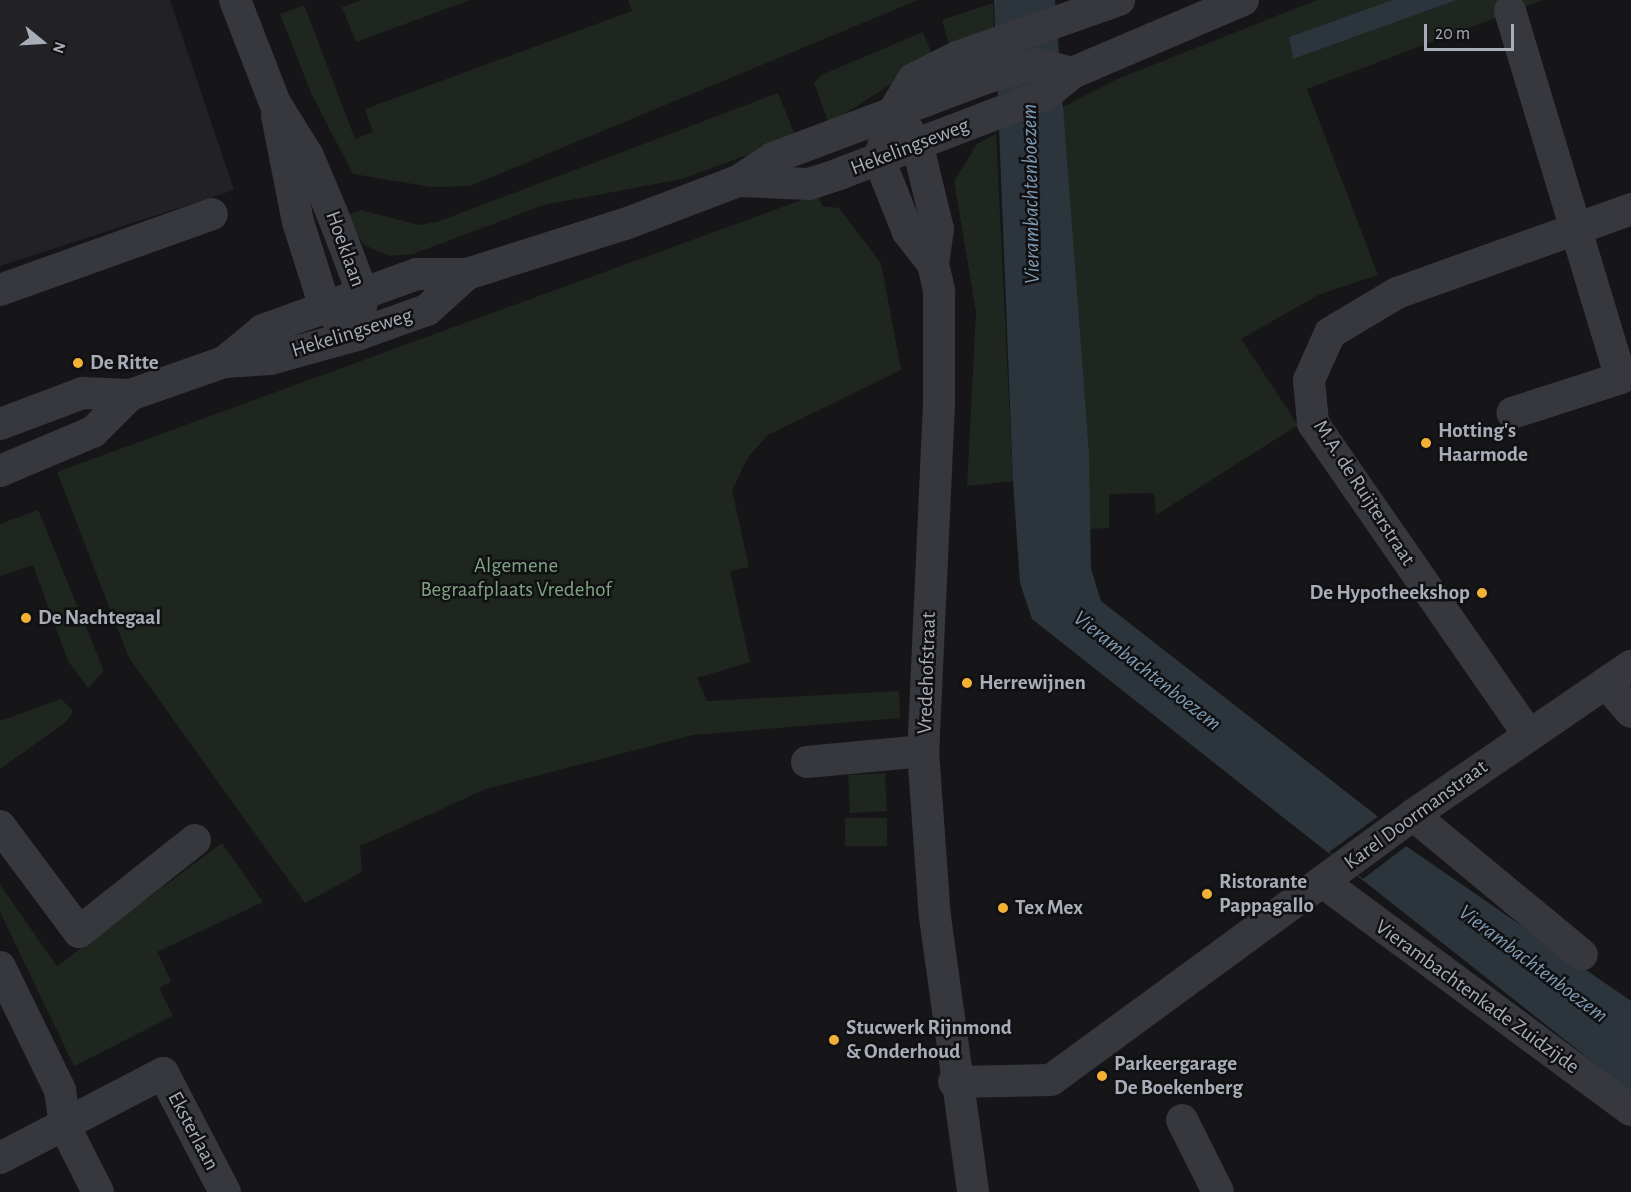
<!DOCTYPE html>
<style>
body{margin:0}
#map{position:relative;width:1631px;height:1192px;overflow:hidden;background:#161618;font-family:"Alegreya Sans",sans-serif}
div>[style]{position:absolute}
[style*='--x']{left:calc(var(--x)*1px);top:calc(var(--y)*1px);width:calc(var(--w)*1px);rotate:calc(var(--a)*1deg)}
.built>*{inset:0;background:#222225}
.green>*{inset:0;background:#1e261f;transform-origin:0 0}
.water>*{inset:0;background:#2c353c}
.pier>*{inset:0;background:#161618}
.minor>*{height:32px;margin:-16px;padding:0 16px;transform-origin:16px;border-radius:16px;background:#37383d}
.dots>*{width:16px;height:16px;translate:-50% -50%;box-sizing:border-box;border:3px solid #111113;border-radius:50%}
span{translate:-50% -50%;white-space:nowrap;text-align:center;line-height:1.15;-webkit-text-stroke:5px #111113;paint-order:stroke}
.street-label{font-size:21px;color:#a8adb8}
.poi-label{font-size:21px;color:#a8adb8;font-weight:700}
.left{translate:0 -50%;text-align:left}
.right{translate:-100% -50%;text-align:right}
.park-label{font-size:21px;color:#7fa381}
.water-label{font-size:22px;color:#7f9bb3;font-style:italic}
.north{position:absolute;left:12px;top:12px;width:60px;height:60px;-webkit-text-stroke:4px #111113;paint-order:stroke;rotate:108deg;font-size:16px;font-weight:700;line-height:24px;text-align:center;color:#a8adb8}
.north::after{content:'';display:block;margin:auto;width:21px;height:27px;background:#a8adb8;clip-path:polygon(50% 0,100% 100%,50% 72%,0 100%)}
.scale{position:absolute;left:1424px;top:24px;width:90px;height:27px;box-sizing:border-box;border:3px solid #a8adb8;border-top:0;padding-left:8px;font-size:18px;line-height:21px;white-space:nowrap;color:#a8adb8;-webkit-text-stroke:4px #111113;paint-order:stroke}
</style>
<div id="map">
<div class="built">
<i style="clip-path:polygon(0 0,170px 0,234px 190px,0 266px)"></i>
</div>
<div class="green">
<i style="clip-path:polygon(362px 0,470px 0,356px 42px,342px 7px)"></i>
<i style="clip-path:polygon(628px 0,918px 0,470px 186px,431px 187px,353px 174px,311px 93px,280px 14px,304px 5px,355px 139px,373px 132px,365px 109px,632px 11px)"></i>
<i style="clip-path:polygon(1317px 0,1392px 0,1289px 37px,1293px 59px,1457px 0,1543px 0,1307px 89px,1378px 275px,1318px 295px,1241px 339px,1298px 425px,1156px 515px,1154px 493px,1109px 494px,1109px 528px,1089px 529px,1089px 453px,1061px 108px,1115px 80px)"></i>
<i style="clip-path:polygon(993px 3px,994px 31px,950px 48px,942px 20px)"></i>
<i style="clip-path:polygon(923px 32px,933px 57px,829px 124px,814px 83px,821px 75px)"></i>
<i style="clip-path:polygon(778px 93px,796px 137px,682px 179px,544px 205px,413px 254px,390px 256px,364px 245px,344px 216px,361px 210px,419px 225px,437px 222px)"></i>
<i style="clip-path:polygon(996px 134px,1013px 481px,967px 486px,976px 312px,954px 181px,977px 144px)"></i>
<i style="clip-path:polygon(818px 194px,822px 206px,839px 208px,881px 263px,901px 370px,768px 435px,748px 457px,732px 490px,749px 567px,730px 571px,750px 662px,697px 678px,707px 701px,899px 691px,900px 718px,693px 735px,486px 789px,360px 846px,362px 872px,305px 903px,129px 658px,57px 472px)"></i>
<i style="clip-path:polygon(38px 510px,104px 671px,88px 688px,68px 661px,33px 565px,0 576px,0 524px)"></i>
<i style="clip-path:polygon(61px 699px,73px 711px,66px 722px,0 769px,0 721px)"></i>
<i style="left:885px;top:773px;width:38px;height:37px;rotate:87deg"></i>
<i style="left:887px;top:818px;width:28px;height:42px;rotate:90deg"></i>
<i style="clip-path:polygon(222px 843px,263px 902px,157px 952px,171px 981px,159px 988px,173px 1016px,74px 1066px,0 912px,0 885px,57px 966px)"></i>
</div>
<div class="water">
<i style="clip-path:polygon(994px 0,1055px 0,1089px 453px,1091px 569px,1101px 601px,1381px 819px,1406px 846px,1631px 1001px,1631px 1092px,1032px 619px,1020px 583px,1013px 481px)"></i>
<i style="clip-path:polygon(1392px 0,1457px 0,1293px 59px,1289px 37px)"></i>
</div>
<div class="pier">
<i style="clip-path:polygon(1380px 815px,1409px 844px,1363px 879px,1329px 852px)"></i>
</div>
<div class="minor">
<i style="--x:235;--y:0;--w:110;--a:68.8"></i>
<i style="--x:275;--y:103;--w:62;--a:58.1"></i>
<i style="--x:308;--y:156;--w:62;--a:67.2"></i>
<i style="--x:332;--y:213;--w:87;--a:69.1"></i>
<i style="--x:363;--y:294;--w:19;--a:99"></i>
<i style="--x:1510;--y:11;--w:383;--a:73.2"></i>
<i style="--x:1621;--y:378;--w:114;--a:162.2"></i>
<i style="--x:894;--y:111;--w:39;--a:54"></i>
<i style="--x:917;--y:143;--w:89;--a:76.3"></i>
<i style="--x:938;--y:229;--w:35;--a:98"></i>
<i style="--x:933;--y:264;--w:28;--a:77"></i>
<i style="--x:939;--y:291;--w:113;--a:90"></i>
<i style="--x:939;--y:404;--w:347;--a:92.6"></i>
<i style="--x:923;--y:751;--w:166;--a:85.9"></i>
<i style="--x:935;--y:917;--w:278;--a:82.1"></i>
<i style="--x:277;--y:116;--w:108;--a:78.8"></i>
<i style="--x:298;--y:222;--w:89;--a:72.4"></i>
<i style="--x:325;--y:307;--w:20;--a:41"></i>
<i style="--x:738;--y:181;--w:71;--a:2.4"></i>
<i style="--x:809;--y:184;--w:32;--a:-18"></i>
<i style="--x:839;--y:174;--w:221;--a:-21"></i>
<i style="--x:1045;--y:95;--w:35;--a:-39"></i>
<i style="--x:1072;--y:73;--w:186;--a:-23.1"></i>
<i style="--x:933;--y:264;--w:41;--a:-128"></i>
<i style="--x:908;--y:232;--w:79;--a:-111.7"></i>
<i style="--x:879;--y:159;--w:50;--a:-72.6"></i>
<i style="--x:894;--y:111;--w:37;--a:-59"></i>
<i style="--x:913;--y:79;--w:49;--a:-26.6"></i>
<i style="--x:957;--y:57;--w:172;--a:-19.4"></i>
<i style="--x:0;--y:290;--w:225;--a:-19.7"></i>
<i style="--x:224;--y:362;--w:50;--a:-39.4"></i>
<i style="--x:263;--y:330;--w:164;--a:-20"></i>
<i style="--x:417;--y:274;--w:50;--a:0"></i>
<i style="--x:467;--y:274;--w:166;--a:-17.6"></i>
<i style="--x:625;--y:224;--w:121;--a:-20.8"></i>
<i style="--x:738;--y:181;--w:42;--a:-33.3"></i>
<i style="--x:773;--y:158;--w:231;--a:-20.6"></i>
<i style="--x:989;--y:77;--w:51;--a:-14.9"></i>
<i style="--x:1038;--y:64;--w:35;--a:15"></i>
<i style="--x:0;--y:424;--w:89;--a:-20.5"></i>
<i style="--x:83;--y:393;--w:47;--a:2.4"></i>
<i style="--x:130;--y:395;--w:100;--a:-19.3"></i>
<i style="--x:224;--y:362;--w:46;--a:-3.7"></i>
<i style="--x:270;--y:359;--w:90;--a:-15.4"></i>
<i style="--x:357;--y:335;--w:74;--a:-19.7"></i>
<i style="--x:427;--y:310;--w:54;--a:-42"></i>
<i style="--x:0;--y:471;--w:101;--a:-22.8"></i>
<i style="--x:93;--y:432;--w:52;--a:-45"></i>
<i style="--x:1606;--y:683;--w:38;--a:49"></i>
<i style="--x:1528;--y:734;--w:378;--a:-124.7"></i>
<i style="--x:1313;--y:423;--w:43;--a:-95.3"></i>
<i style="--x:1309;--y:380;--w:51;--a:-65.9"></i>
<i style="--x:1330;--y:333;--w:78;--a:-30.8"></i>
<i style="--x:1397;--y:293;--w:249;--a:-19.7"></i>
<i style="--x:807;--y:762;--w:117;--a:-5.4"></i>
<i style="--x:1413;--y:815;--w:219;--a:39.6"></i>
<i style="--x:0;--y:826;--w:132;--a:53.3"></i>
<i style="--x:79;--y:932;--w:148;--a:-38.4"></i>
<i style="--x:1324;--y:883;--w:382;--a:36.5"></i>
<i style="--x:0;--y:967;--w:137;--a:64"></i>
<i style="--x:60;--y:1090;--w:37;--a:82"></i>
<i style="--x:65;--y:1127;--w:73;--a:63.1"></i>
<i style="--x:954;--y:1082;--w:97;--a:-1.2"></i>
<i style="--x:1051;--y:1080;--w:449;--a:-36.2"></i>
<i style="--x:1413;--y:815;--w:264;--a:-34.4"></i>
<i style="--x:1182;--y:1120;--w:80;--a:63.4"></i>
<i style="--x:0;--y:1158;--w:184;--a:-27.5"></i>
<i style="--x:163;--y:1073;--w:134;--a:62.5"></i>
</div>
<div class="dots">
<i style="left:78px;top:363px;background:#f2b134"></i>
<i style="left:1426px;top:443px;background:#f2b134"></i>
<i style="left:1482px;top:593px;background:#f2b134"></i>
<i style="left:26px;top:618px;background:#f2b134"></i>
<i style="left:967px;top:683px;background:#f2b134"></i>
<i style="left:1207px;top:894px;background:#f2b134"></i>
<i style="left:1003px;top:908px;background:#f2b134"></i>
<i style="left:834px;top:1040px;background:#f2b134"></i>
<i style="left:1102px;top:1076px;background:#f2b134"></i>
</div>
<div class="street-label">
<span style="left:910px;top:147px;rotate:-21deg">Hekelingseweg</span>
<span style="left:345px;top:249px;rotate:70deg">Hoeklaan</span>
<span style="left:352px;top:333px;rotate:-17deg">Hekelingseweg</span>
<span style="left:1364px;top:493px;rotate:57deg">M.A. de Ruijterstraat</span>
<span style="left:927px;top:673px;rotate:-88deg">Vredehofstraat</span>
<span style="left:1416px;top:815px;rotate:-36deg">Karel Doormanstraat</span>
<span style="left:1477px;top:997px;rotate:36deg">Vierambachtenkade Zuidzijde</span>
<span style="left:193px;top:1131px;rotate:62deg">Eksterlaan</span>
</div>
<div class="poi-label">
<span class="left" style="left:90px;top:363px">De Ritte</span>
<span class="left" style="left:1438px;top:443px">Hotting's<br>Haarmode</span>
<span class="right" style="left:1470px;top:593px">De Hypotheekshop</span>
<span class="left" style="left:38px;top:618px">De Nachtegaal</span>
<span class="left" style="left:979px;top:683px">Herrewijnen</span>
<span class="left" style="left:1219px;top:894px">Ristorante<br>Pappagallo</span>
<span class="left" style="left:1015px;top:908px">Tex Mex</span>
<span class="left" style="left:846px;top:1040px">Stucwerk Rijnmond<br>&amp; Onderhoud</span>
<span class="left" style="left:1114px;top:1076px">Parkeergarage<br>De Boekenberg</span>
</div>
<div class="park-label">
<span style="left:516px;top:578px">Algemene<br>Begraafplaats Vredehof</span>
</div>
<div class="water-label">
<span style="left:1031px;top:194px;rotate:-91deg">Vierambachtenboezem</span>
<span style="left:1147px;top:671px;rotate:38deg">Vierambachtenboezem</span>
<span style="left:1533px;top:964px;rotate:37deg">Vierambachtenboezem</span>
</div>
<div class="north">N</div>
<div class="scale">20 m</div>
</div>
